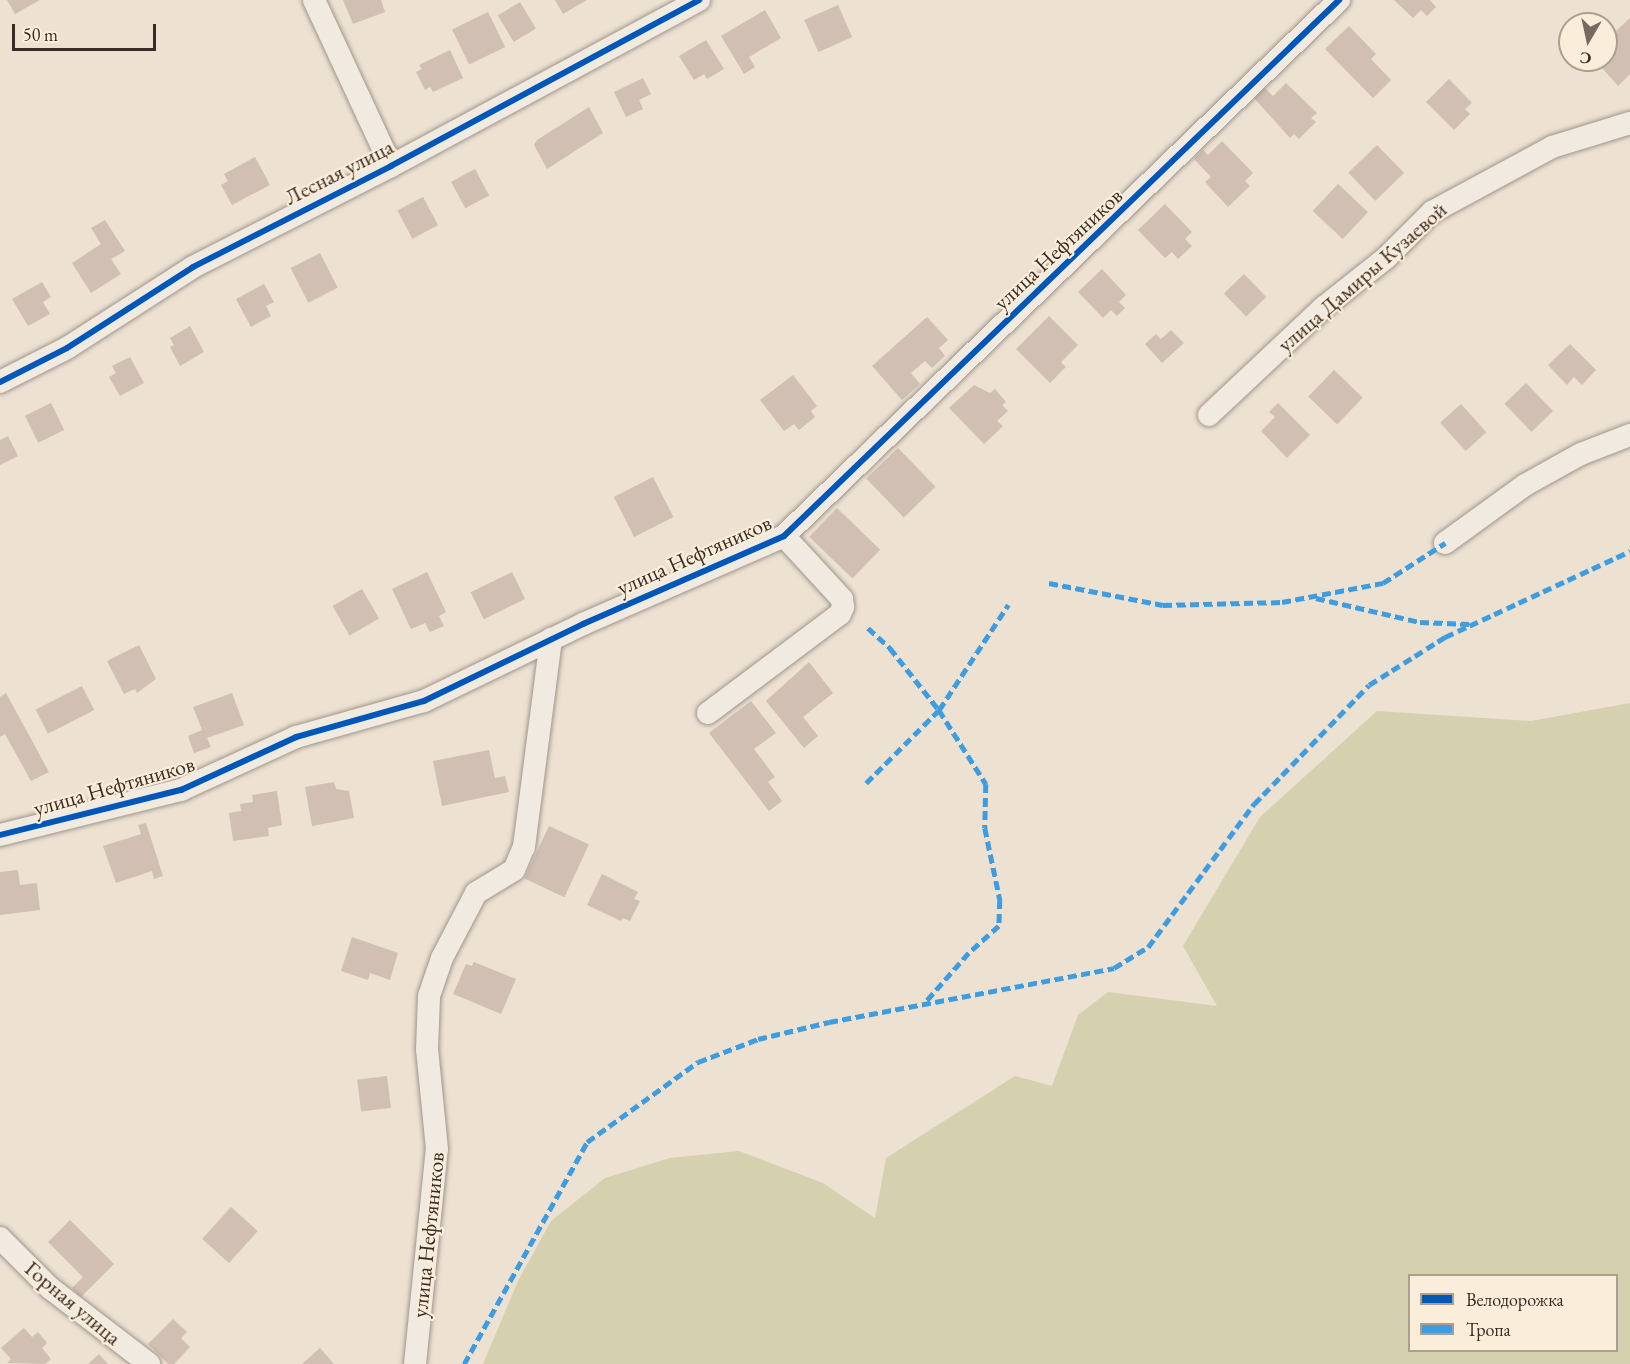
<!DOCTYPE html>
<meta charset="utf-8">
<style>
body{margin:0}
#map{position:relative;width:1630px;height:1364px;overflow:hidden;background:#ede1d1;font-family:"EB Garamond",serif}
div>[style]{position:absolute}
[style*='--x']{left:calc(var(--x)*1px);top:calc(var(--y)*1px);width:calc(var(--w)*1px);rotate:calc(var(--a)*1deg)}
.green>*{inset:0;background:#d5d0ae}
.building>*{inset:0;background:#d0bfb2;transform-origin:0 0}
.roads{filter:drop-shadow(0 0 2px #9f968d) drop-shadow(0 0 2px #9f968d)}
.minor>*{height:22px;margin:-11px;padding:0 11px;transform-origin:11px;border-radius:11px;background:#f0eae1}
.quiet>*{height:4.5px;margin-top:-2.25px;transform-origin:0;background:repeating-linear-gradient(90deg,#3e9ce0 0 9px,transparent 0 13.5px)}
.cycleway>*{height:6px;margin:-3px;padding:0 3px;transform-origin:3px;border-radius:3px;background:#0057b8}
span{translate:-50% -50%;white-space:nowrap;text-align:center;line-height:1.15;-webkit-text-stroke:4.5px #faedda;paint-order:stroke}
.street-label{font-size:22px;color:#382a24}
.legend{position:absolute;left:1408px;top:1274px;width:210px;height:78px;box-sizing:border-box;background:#faedda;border:2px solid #ac9f91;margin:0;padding:8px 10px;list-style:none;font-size:18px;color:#382a24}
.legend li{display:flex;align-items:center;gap:12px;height:30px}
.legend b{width:30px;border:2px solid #ac9f91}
.north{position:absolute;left:1558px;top:12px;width:60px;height:60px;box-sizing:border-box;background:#faedda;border:2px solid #ac9f91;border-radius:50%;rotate:189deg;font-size:16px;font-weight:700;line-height:24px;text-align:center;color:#382a24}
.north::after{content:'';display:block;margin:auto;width:21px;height:27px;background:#776a61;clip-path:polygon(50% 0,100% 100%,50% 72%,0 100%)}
.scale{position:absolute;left:12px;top:24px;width:144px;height:27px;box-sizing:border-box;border:3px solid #382a24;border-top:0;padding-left:8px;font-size:18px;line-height:21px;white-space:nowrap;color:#382a24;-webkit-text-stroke:4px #faedda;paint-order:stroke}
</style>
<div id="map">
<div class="green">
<i style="clip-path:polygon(evenodd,1630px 703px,1630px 1364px,483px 1364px,518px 1281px,551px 1221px,605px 1178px,670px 1158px,739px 1151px,823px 1183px,875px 1218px,886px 1158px,1015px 1076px,1052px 1086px,1078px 1015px,1108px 992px,1217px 1006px,1183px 946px,1260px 817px,1377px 711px,1531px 721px,1630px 703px,1410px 1276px,1616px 1276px,1616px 1350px,1410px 1350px,1410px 1276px)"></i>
</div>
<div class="building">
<i style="clip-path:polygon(7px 0,40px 0,15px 14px)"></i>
<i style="clip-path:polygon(343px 0,381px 0,385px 12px,353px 24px)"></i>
<i style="clip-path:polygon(555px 0,587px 0,563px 14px)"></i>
<i style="clip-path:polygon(1394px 0,1430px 0,1436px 7px,1427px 16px,1421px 10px,1413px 18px)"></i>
<i style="left:520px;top:2px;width:31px;height:26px;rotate:59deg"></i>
<i style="left:838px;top:5px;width:35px;height:37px;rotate:66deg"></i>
<i style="clip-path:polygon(765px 10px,781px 38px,749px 57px,755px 67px,744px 74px,721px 36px)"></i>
<i style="left:488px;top:12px;width:39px;height:40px;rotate:64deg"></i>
<i style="clip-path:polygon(1630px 18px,1630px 74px,1618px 86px,1595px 60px,1606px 60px,1606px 40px)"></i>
<i style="clip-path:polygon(1349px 26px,1376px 54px,1371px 59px,1391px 80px,1373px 98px,1325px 49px)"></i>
<i style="clip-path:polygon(706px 40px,724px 69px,707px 79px,704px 74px,694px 80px,679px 56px)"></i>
<i style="clip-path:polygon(450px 50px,463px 78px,433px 92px,430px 87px,425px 90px,416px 72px,422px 69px,419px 65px)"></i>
<i style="clip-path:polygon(643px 78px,651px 94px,639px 100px,643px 109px,626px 117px,614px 92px)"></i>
<i style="clip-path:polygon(1449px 79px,1472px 103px,1465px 109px,1470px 114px,1454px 130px,1426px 102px)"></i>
<i style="clip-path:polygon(1286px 83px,1317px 113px,1311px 118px,1316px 122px,1299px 139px,1294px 134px,1290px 138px,1254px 98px,1265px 88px,1273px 96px)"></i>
<i style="clip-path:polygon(589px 107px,603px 133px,547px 169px,534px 145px,537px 140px)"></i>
<i style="clip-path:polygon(1222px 141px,1253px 173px,1245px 181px,1250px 186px,1228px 207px,1205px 182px,1211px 177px,1194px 159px,1203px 150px,1208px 155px)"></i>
<i style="left:1377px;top:145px;width:39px;height:40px;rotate:46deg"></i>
<i style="clip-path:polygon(255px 157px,270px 185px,232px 205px,221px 185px,228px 181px,224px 174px)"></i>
<i style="left:475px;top:169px;width:30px;height:27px;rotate:62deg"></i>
<i style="left:1338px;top:184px;width:41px;height:37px;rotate:43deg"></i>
<i style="left:423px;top:197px;width:32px;height:29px;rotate:62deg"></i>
<i style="clip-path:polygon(1165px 204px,1192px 232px,1185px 239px,1192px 246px,1178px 259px,1172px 252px,1165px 258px,1138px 230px)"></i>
<i style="clip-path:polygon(105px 220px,125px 251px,111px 259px,121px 274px,91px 293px,72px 263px,101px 244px,91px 228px)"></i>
<i style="left:320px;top:253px;width:39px;height:33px;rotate:63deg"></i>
<i style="clip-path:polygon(1102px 269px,1126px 295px,1119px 302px,1125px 308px,1117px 316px,1111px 310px,1103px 318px,1078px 292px)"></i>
<i style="left:1244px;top:274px;width:32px;height:28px;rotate:46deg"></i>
<i style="clip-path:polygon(42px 282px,51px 297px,43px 302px,50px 314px,28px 326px,12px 299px)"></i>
<i style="clip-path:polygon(264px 284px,274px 302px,266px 306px,271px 316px,251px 327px,236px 299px)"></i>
<i style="clip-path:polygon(1049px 316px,1078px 345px,1061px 362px,1066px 367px,1050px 383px,1016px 349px)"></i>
<i style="clip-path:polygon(927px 317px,948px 340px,939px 348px,945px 356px,932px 368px,925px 361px,911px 373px,920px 384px,902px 400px,872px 366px)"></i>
<i style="clip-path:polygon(190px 326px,204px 352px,180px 366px,170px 347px,174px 345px,170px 338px)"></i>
<i style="clip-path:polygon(1171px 330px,1184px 343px,1162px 363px,1145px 344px,1156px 334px,1161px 339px)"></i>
<i style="clip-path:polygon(1570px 344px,1596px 370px,1582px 385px,1574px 377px,1567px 385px,1548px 365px)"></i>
<i style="clip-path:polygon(130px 357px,144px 383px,120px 396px,109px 377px,116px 373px,112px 366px)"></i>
<i style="left:1334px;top:370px;width:40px;height:37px;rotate:44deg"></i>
<i style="clip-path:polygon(793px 375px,817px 406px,811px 411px,815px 417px,799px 430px,794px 424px,784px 431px,760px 400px)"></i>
<i style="left:1526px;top:383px;width:39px;height:30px;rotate:46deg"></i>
<i style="clip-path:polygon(974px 385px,990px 393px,995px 389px,1006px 402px,1002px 405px,1008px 411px,997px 421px,1003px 426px,984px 444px,949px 408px)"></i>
<i style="left:51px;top:403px;width:30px;height:29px;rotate:64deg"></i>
<i style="clip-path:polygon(1278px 403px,1310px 435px,1287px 458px,1261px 431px,1275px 417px,1269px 412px)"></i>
<i style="left:1461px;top:404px;width:38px;height:28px;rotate:48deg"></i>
<i style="clip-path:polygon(8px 436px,18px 456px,0 465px,0 440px)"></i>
<i style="left:898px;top:448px;width:54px;height:44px;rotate:46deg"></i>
<i style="left:653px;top:477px;width:45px;height:44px;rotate:63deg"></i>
<i style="left:837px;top:508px;width:60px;height:40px;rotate:44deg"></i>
<i style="clip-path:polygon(427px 572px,446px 612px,439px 616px,444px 626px,430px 632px,425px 623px,411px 629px,392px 589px)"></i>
<i style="left:512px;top:572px;width:30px;height:46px;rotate:64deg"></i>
<i style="left:362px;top:589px;width:34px;height:34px;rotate:60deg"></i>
<i style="clip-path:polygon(139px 645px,156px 679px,137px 693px,135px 689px,124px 694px,107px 661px)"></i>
<i style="clip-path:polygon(809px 662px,833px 693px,803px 717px,818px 736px,804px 748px,766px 701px)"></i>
<i style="left:82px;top:686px;width:27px;height:52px;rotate:63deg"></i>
<i style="clip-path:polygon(6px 693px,49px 772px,31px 781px,5px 734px,0 737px,0 697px)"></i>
<i style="clip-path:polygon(232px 693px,244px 725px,207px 738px,211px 747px,194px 753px,188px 736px,202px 730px,193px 707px)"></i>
<i style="clip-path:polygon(751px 701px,776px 733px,754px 749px,775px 777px,768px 782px,782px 801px,769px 811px,709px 733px)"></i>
<i style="clip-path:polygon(489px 750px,495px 778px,505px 776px,509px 792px,442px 806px,433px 761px)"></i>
<i style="clip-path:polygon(334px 782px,336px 789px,349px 791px,354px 818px,312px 826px,305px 787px)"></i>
<i style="clip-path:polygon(277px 791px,282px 825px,268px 828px,269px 836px,233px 841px,229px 813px,241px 811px,240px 804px,253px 802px,252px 795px)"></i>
<i style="clip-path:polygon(146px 823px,163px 876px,154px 879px,152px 871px,116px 883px,103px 846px,141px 834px,138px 825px)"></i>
<i style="left:549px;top:826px;width:44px;height:58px;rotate:25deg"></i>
<i style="clip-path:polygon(18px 870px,20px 885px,37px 883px,40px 910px,0 915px,0 872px)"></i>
<i style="clip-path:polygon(602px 874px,638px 892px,634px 899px,640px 901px,630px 921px,623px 918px,621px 921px,587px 905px)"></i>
<i style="clip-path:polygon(352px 937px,398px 953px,390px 980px,370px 973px,368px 980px,341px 971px)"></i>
<i style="clip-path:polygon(474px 962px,516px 979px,501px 1014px,453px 994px,466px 964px,472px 966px)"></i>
<i style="left:387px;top:1076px;width:32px;height:30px;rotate:83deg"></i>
<i style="left:231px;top:1207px;width:36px;height:43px;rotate:42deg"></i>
<i style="clip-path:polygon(70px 1220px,114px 1264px,81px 1297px,72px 1288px,83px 1277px,48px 1242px)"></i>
<i style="clip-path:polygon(173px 1319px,187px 1332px,181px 1338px,190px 1347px,174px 1364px,168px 1364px,148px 1344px)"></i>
<i style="clip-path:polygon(24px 1328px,32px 1337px,38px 1332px,47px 1343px,42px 1348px,51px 1359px,45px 1364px,7px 1363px,11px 1359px,1px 1348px)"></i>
<i style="clip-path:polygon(320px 1348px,334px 1364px,302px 1364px)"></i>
<i style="clip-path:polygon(99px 1354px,108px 1364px,88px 1364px)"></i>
</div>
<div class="roads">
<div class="minor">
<i style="--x:314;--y:0;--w:183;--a:65.1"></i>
<i style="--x:0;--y:382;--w:75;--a:-26.9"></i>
<i style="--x:67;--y:348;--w:150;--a:-32.7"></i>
<i style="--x:193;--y:267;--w:222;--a:-27"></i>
<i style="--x:391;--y:166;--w:350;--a:-28.3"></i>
<i style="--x:1209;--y:415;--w:158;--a:-43.2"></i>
<i style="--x:1324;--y:307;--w:80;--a:-38.4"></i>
<i style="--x:1387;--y:257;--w:64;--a:-45"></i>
<i style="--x:1432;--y:212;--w:136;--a:-28.4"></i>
<i style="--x:1552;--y:147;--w:82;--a:-17.1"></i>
<i style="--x:1445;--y:543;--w:99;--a:-35.9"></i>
<i style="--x:1525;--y:485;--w:64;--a:-29"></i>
<i style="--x:1581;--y:454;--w:53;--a:-21.2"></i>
<i style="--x:708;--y:713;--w:165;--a:-36.9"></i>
<i style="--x:840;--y:614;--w:8;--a:-67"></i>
<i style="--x:843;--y:607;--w:8;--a:-97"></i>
<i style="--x:842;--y:599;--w:86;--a:-132.6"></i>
<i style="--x:0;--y:835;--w:187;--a:-14"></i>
<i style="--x:181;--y:790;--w:127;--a:-24.7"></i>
<i style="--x:296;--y:737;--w:133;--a:-15.7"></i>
<i style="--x:424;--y:701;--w:177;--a:-25.8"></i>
<i style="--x:583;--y:624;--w:219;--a:-23.6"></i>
<i style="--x:784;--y:536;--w:772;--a:-44"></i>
<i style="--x:0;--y:1238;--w:71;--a:45"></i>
<i style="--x:50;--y:1288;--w:125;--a:37.5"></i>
<i style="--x:415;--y:1364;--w:216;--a:-84.2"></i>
<i style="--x:437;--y:1149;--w:100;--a:-95.7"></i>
<i style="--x:427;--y:1049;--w:53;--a:-87.8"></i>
<i style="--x:429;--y:996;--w:40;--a:-71.1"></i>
<i style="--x:442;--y:958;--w:73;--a:-62.4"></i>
<i style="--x:476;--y:893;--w:44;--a:-31.2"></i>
<i style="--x:514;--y:870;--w:25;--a:-67"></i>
<i style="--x:524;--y:847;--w:210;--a:-82.6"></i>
</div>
</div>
<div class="quiet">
<i style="--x:1049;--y:583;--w:116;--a:10.9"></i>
<i style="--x:1163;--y:605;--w:119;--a:-1.4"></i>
<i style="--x:1282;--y:602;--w:103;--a:-10.7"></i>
<i style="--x:1383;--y:583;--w:74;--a:-32.8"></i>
<i style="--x:1316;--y:598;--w:107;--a:13"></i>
<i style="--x:1420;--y:622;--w:49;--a:2.3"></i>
<i style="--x:868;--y:628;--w:30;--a:42"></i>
<i style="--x:890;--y:648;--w:79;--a:51.7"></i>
<i style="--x:939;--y:710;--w:88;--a:57.6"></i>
<i style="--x:986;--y:784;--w:44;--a:91.3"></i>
<i style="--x:985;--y:828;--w:74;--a:78.2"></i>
<i style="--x:1000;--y:900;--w:26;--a:92"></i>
<i style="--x:999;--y:926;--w:40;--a:138"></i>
<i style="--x:969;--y:953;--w:67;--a:131.3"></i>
<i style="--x:866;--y:783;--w:103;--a:-45"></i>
<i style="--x:939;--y:710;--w:126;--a:-56.7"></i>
<i style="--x:464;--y:1364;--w:254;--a:-61"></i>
<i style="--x:587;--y:1142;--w:137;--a:-35.8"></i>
<i style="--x:698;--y:1062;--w:64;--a:-21"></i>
<i style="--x:758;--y:1039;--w:73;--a:-13.5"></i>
<i style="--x:829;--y:1022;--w:290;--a:-10.7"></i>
<i style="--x:1114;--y:968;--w:40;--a:-32"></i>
<i style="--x:1148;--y:947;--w:178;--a:-53.5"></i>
<i style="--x:1254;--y:804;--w:165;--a:-46"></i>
<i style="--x:1369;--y:685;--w:90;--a:-32.3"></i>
<i style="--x:1445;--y:637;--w:204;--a:-24.9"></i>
</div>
<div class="cycleway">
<i style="--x:0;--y:382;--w:75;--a:-26.9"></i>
<i style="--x:67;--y:348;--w:150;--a:-32.7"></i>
<i style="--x:193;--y:267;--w:222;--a:-27"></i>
<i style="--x:391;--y:166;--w:350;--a:-28.3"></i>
<i style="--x:0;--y:835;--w:187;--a:-14"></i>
<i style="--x:181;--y:790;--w:127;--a:-24.7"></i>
<i style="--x:296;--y:737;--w:133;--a:-15.7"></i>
<i style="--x:424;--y:701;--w:177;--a:-25.8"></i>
<i style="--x:583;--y:624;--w:219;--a:-23.6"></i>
<i style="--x:784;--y:536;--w:772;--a:-44"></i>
</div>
<div class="street-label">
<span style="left:339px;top:172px;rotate:-27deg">Лесная улица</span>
<span style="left:1058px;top:249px;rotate:-43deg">улица Нефтяников</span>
<span style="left:1362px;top:277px;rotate:-41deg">улица Дамиры Кузаевой</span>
<span style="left:694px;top:555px;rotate:-24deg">улица Нефтяников</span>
<span style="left:114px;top:786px;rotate:-16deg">улица Нефтяников</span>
<span style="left:428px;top:1235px;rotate:-84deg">улица Нефтяников</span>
<span style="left:73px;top:1303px;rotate:40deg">Горная улица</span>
</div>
<ul class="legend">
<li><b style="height:8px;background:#0057b8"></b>Велодорожка</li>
<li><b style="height:8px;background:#3e9ce0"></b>Тропа</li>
</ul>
<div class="north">С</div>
<div class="scale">50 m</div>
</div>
